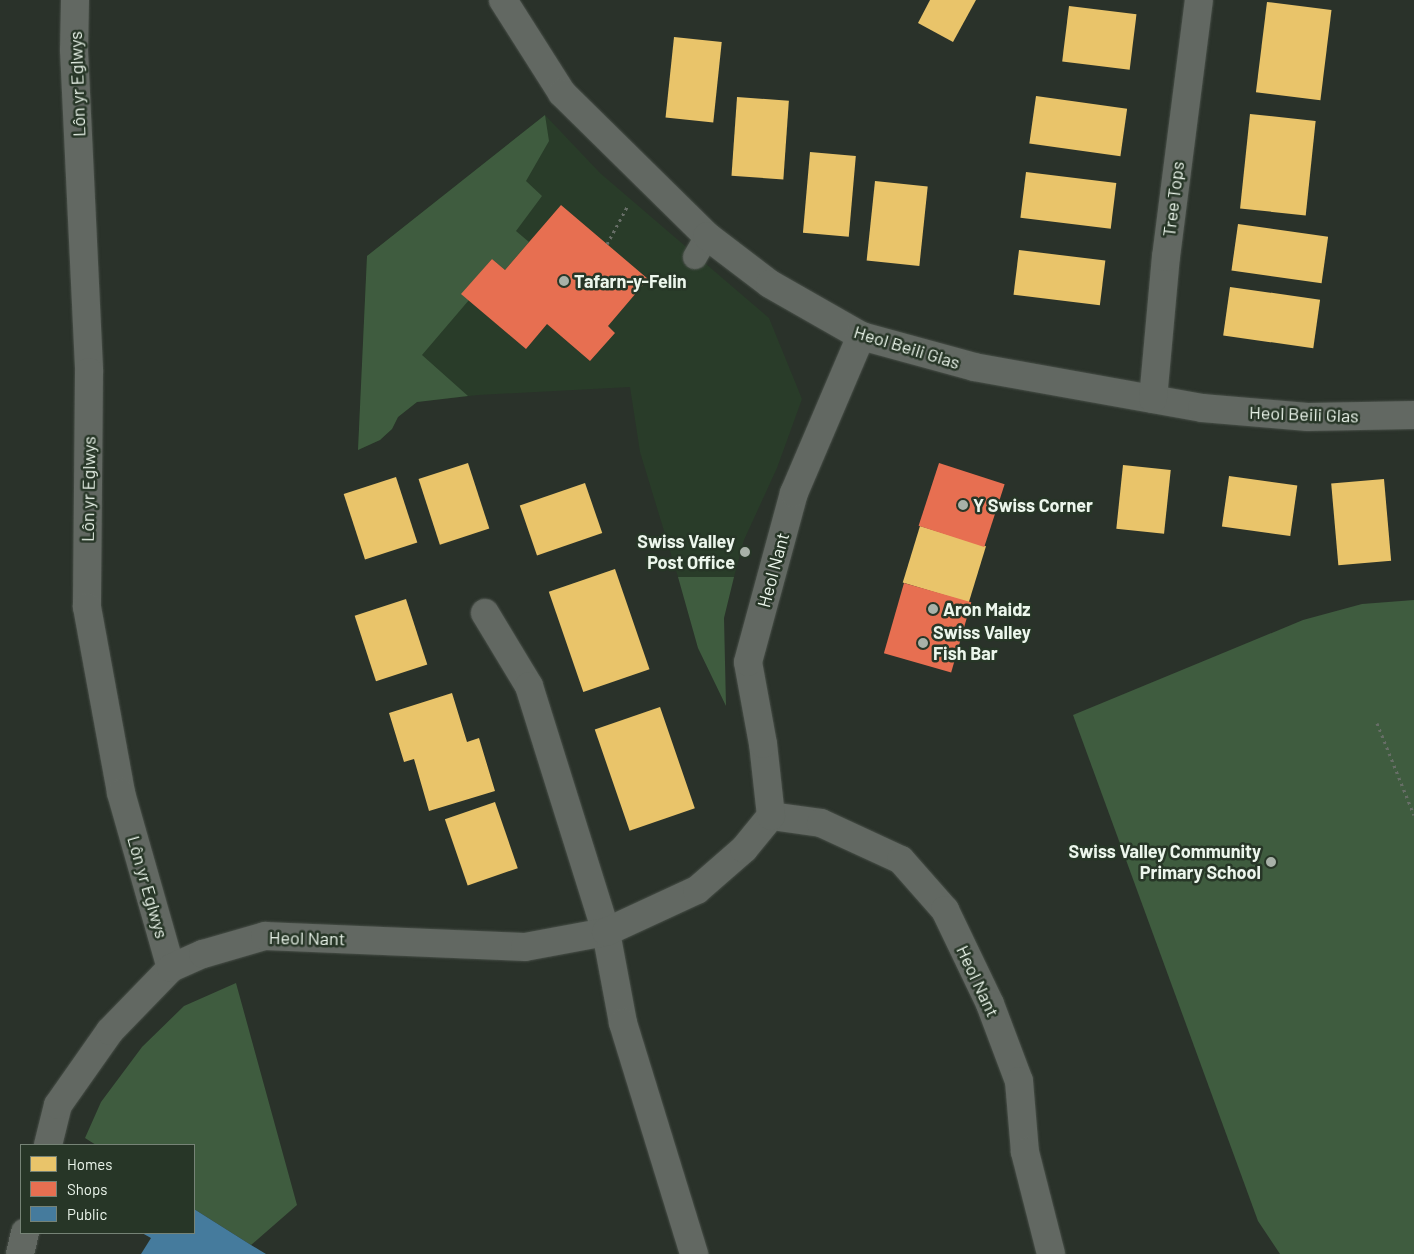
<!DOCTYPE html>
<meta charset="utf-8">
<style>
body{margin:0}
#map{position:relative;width:1414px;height:1254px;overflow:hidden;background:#2a322a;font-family:Barlow,sans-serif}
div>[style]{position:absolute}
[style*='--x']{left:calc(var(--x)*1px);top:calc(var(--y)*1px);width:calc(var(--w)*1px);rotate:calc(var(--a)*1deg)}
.built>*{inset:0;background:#293c29}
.green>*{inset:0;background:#3f5c3f}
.homes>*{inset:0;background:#e9c46a;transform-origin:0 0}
.shops>*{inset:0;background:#e76f51;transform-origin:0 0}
.public>*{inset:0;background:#457b9d}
.path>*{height:3px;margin-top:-1.5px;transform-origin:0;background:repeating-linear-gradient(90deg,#676e67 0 2.5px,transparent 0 6.5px)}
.roads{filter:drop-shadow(0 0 1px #474e47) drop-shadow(0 0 1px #474e47)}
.service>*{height:24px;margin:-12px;padding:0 12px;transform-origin:12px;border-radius:12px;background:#626862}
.minor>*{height:28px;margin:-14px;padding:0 14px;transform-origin:14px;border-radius:14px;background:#626862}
.dots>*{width:14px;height:14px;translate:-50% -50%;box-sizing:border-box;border:2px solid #273627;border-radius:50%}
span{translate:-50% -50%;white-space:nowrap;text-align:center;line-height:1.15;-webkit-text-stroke:5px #273627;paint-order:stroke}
.street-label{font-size:18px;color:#ecf6ec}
.poi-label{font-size:18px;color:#ecf6ec;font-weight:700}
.left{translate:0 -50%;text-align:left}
.right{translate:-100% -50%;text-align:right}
.legend{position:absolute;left:20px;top:1144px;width:175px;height:90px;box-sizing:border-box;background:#273627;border:1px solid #768376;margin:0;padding:6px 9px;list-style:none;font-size:15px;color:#ecf6ec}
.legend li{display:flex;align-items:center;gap:10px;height:25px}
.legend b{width:25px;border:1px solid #768376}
</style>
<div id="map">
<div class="built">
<i style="clip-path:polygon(545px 115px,600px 173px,769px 318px,802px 399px,777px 468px,744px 540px,734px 577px,678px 577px,640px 452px,630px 387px,478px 395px,417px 402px,398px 417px,392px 429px,380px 440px,358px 450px,367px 256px)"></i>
</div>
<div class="green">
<i style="clip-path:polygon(545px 115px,549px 141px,526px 181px,542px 196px,516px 231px,529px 242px,505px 270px,492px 259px,462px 294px,469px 300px,422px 355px,468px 396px,417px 402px,398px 417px,392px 429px,380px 440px,358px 450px,367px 256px)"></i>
<i style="clip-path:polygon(678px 577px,734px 577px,724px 618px,726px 706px,698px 648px)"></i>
<i style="clip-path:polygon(1414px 600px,1414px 1254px,1280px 1254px,1258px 1221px,1073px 715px,1303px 620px,1362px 604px)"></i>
<i style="clip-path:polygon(236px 983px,297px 1205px,251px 1245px,194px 1209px,194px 1145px,96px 1145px,85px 1138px,101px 1102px,142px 1047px,184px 1006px)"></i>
</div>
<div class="homes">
<i style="clip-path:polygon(930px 0,976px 0,953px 42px,918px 23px)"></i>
<i style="left:1267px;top:2px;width:65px;height:91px;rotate:7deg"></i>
<i style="left:1069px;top:6px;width:68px;height:56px;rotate:7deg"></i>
<i style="left:674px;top:37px;width:48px;height:81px;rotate:6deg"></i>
<i style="left:1036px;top:96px;width:92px;height:48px;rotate:8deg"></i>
<i style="left:737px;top:97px;width:52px;height:79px;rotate:4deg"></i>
<i style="left:1250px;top:114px;width:66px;height:95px;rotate:6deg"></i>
<i style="left:810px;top:152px;width:46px;height:81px;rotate:5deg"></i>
<i style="left:1026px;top:172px;width:91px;height:46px;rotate:7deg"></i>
<i style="left:875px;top:181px;width:53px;height:80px;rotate:6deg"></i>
<i style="left:1238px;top:224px;width:91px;height:47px;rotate:8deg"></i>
<i style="left:1019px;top:250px;width:87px;height:45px;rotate:7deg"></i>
<i style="left:1230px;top:287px;width:91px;height:49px;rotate:8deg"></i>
<i style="left:468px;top:463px;width:69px;height:52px;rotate:72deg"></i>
<i style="left:1123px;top:465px;width:48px;height:64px;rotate:6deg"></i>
<i style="left:1229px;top:476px;width:69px;height:51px;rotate:8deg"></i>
<i style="left:396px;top:477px;width:69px;height:55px;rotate:72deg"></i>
<i style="left:1384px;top:479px;width:82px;height:53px;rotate:85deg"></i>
<i style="left:585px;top:483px;width:53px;height:69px;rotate:71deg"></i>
<i style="left:920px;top:526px;width:69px;height:59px;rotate:17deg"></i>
<i style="left:615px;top:569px;width:106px;height:70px;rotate:71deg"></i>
<i style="left:406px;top:599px;width:69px;height:54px;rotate:72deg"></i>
<i style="clip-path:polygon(452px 693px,467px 742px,479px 738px,495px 791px,429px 811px,414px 759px,404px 762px,389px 713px)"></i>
<i style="left:660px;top:707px;width:107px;height:69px;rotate:71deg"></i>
<i style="left:495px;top:802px;width:70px;height:53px;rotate:71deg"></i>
</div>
<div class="shops">
<i style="clip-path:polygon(561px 205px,648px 279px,608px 326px,615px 333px,590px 361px,547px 324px,526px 349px,461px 294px,492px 259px,505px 270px)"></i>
<i style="left:939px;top:463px;width:69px;height:66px;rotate:18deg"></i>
<i style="left:904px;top:583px;width:70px;height:73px;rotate:16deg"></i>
</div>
<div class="public">
<i style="clip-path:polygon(194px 1209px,251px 1245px,266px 1254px,141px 1254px,151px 1238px,142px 1233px,194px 1233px)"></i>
</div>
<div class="path">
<i style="--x:607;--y:244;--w:42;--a:-61.6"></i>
<i style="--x:1377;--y:723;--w:99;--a:68.1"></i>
</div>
<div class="roads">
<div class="service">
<i style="--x:695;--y:257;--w:24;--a:-60"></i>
</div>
<div class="minor">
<i style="--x:75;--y:0;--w:50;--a:91.1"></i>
<i style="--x:74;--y:50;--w:322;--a:87.3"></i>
<i style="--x:89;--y:372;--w:235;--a:90.5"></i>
<i style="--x:87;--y:607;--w:189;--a:79.6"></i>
<i style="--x:121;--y:793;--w:182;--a:74.1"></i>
<i style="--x:503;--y:0;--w:110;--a:57.6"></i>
<i style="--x:562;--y:93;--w:204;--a:44.6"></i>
<i style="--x:707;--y:236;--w:79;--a:37.3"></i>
<i style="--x:770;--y:284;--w:105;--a:29.7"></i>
<i style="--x:861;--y:336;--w:117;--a:15.3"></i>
<i style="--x:974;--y:367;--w:232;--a:10.2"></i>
<i style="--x:1202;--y:408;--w:106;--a:4.9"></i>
<i style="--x:1308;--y:417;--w:106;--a:-1.1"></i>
<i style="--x:1153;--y:399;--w:143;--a:-84.8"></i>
<i style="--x:1166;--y:257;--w:259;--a:-82.7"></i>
<i style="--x:485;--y:613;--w:85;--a:58.9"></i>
<i style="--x:529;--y:686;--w:258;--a:72.6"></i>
<i style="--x:606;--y:932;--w:93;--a:79.4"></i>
<i style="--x:623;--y:1023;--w:242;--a:72.9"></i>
<i style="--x:771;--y:816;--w:50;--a:8"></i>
<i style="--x:821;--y:823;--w:88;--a:24.8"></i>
<i style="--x:901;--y:860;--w:67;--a:48.7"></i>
<i style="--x:945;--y:910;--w:104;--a:64.4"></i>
<i style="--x:990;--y:1004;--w:82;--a:69.4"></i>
<i style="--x:1019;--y:1081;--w:71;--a:85.2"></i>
<i style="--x:1025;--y:1152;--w:105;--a:75.7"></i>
<i style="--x:48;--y:1145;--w:41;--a:-76"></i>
<i style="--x:58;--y:1105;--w:90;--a:-54.9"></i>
<i style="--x:110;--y:1031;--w:88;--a:-45.9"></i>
<i style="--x:171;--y:968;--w:35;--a:-24"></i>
<i style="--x:203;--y:954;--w:65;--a:-16.2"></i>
<i style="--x:265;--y:936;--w:260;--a:2.4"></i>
<i style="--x:525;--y:947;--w:82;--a:-10.5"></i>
<i style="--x:606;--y:932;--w:100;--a:-24.8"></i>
<i style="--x:697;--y:890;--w:62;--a:-41.1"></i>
<i style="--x:744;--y:849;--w:43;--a:-50.7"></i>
<i style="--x:771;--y:816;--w:72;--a:-96.3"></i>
<i style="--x:763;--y:744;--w:83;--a:-100.4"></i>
<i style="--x:748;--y:662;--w:175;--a:-74.8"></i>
<i style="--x:794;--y:493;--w:171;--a:-66.9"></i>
<i style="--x:20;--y:1254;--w:22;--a:-77"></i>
</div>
</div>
<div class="dots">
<i style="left:564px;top:281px;background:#a8b1a8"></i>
<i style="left:963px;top:505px;background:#a8b1a8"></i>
<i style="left:745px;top:552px;background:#a8b1a8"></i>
<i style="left:933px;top:609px;background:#a8b1a8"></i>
<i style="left:923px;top:643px;background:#a8b1a8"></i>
<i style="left:1271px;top:862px;background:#a8b1a8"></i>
</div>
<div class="street-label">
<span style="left:77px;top:84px;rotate:-92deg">Lôn yr Eglwys</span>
<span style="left:1173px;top:199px;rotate:-83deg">Tree Tops</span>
<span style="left:907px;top:347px;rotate:17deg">Heol Beili Glas</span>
<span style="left:1304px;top:414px;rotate:2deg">Heol Beili Glas</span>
<span style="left:88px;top:489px;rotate:-89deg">Lôn yr Eglwys</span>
<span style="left:773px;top:570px;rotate:-75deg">Heol Nant</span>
<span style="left:148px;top:887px;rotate:74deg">Lôn yr Eglwys</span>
<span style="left:307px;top:938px;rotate:1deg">Heol Nant</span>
<span style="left:978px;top:981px;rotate:65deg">Heol Nant</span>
</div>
<div class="poi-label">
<span class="left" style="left:574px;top:281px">Tafarn-y-Felin</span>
<span class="left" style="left:973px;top:505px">Y Swiss Corner</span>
<span class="right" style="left:735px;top:552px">Swiss Valley<br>Post Office</span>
<span class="left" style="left:943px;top:609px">Aron Maidz</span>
<span class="left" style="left:933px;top:643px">Swiss Valley<br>Fish Bar</span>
<span class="right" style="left:1261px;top:862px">Swiss Valley Community<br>Primary School</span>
</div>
<ul class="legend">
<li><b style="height:14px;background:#e9c46a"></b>Homes</li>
<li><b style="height:14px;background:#e76f51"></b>Shops</li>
<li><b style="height:14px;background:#457b9d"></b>Public</li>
</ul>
</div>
